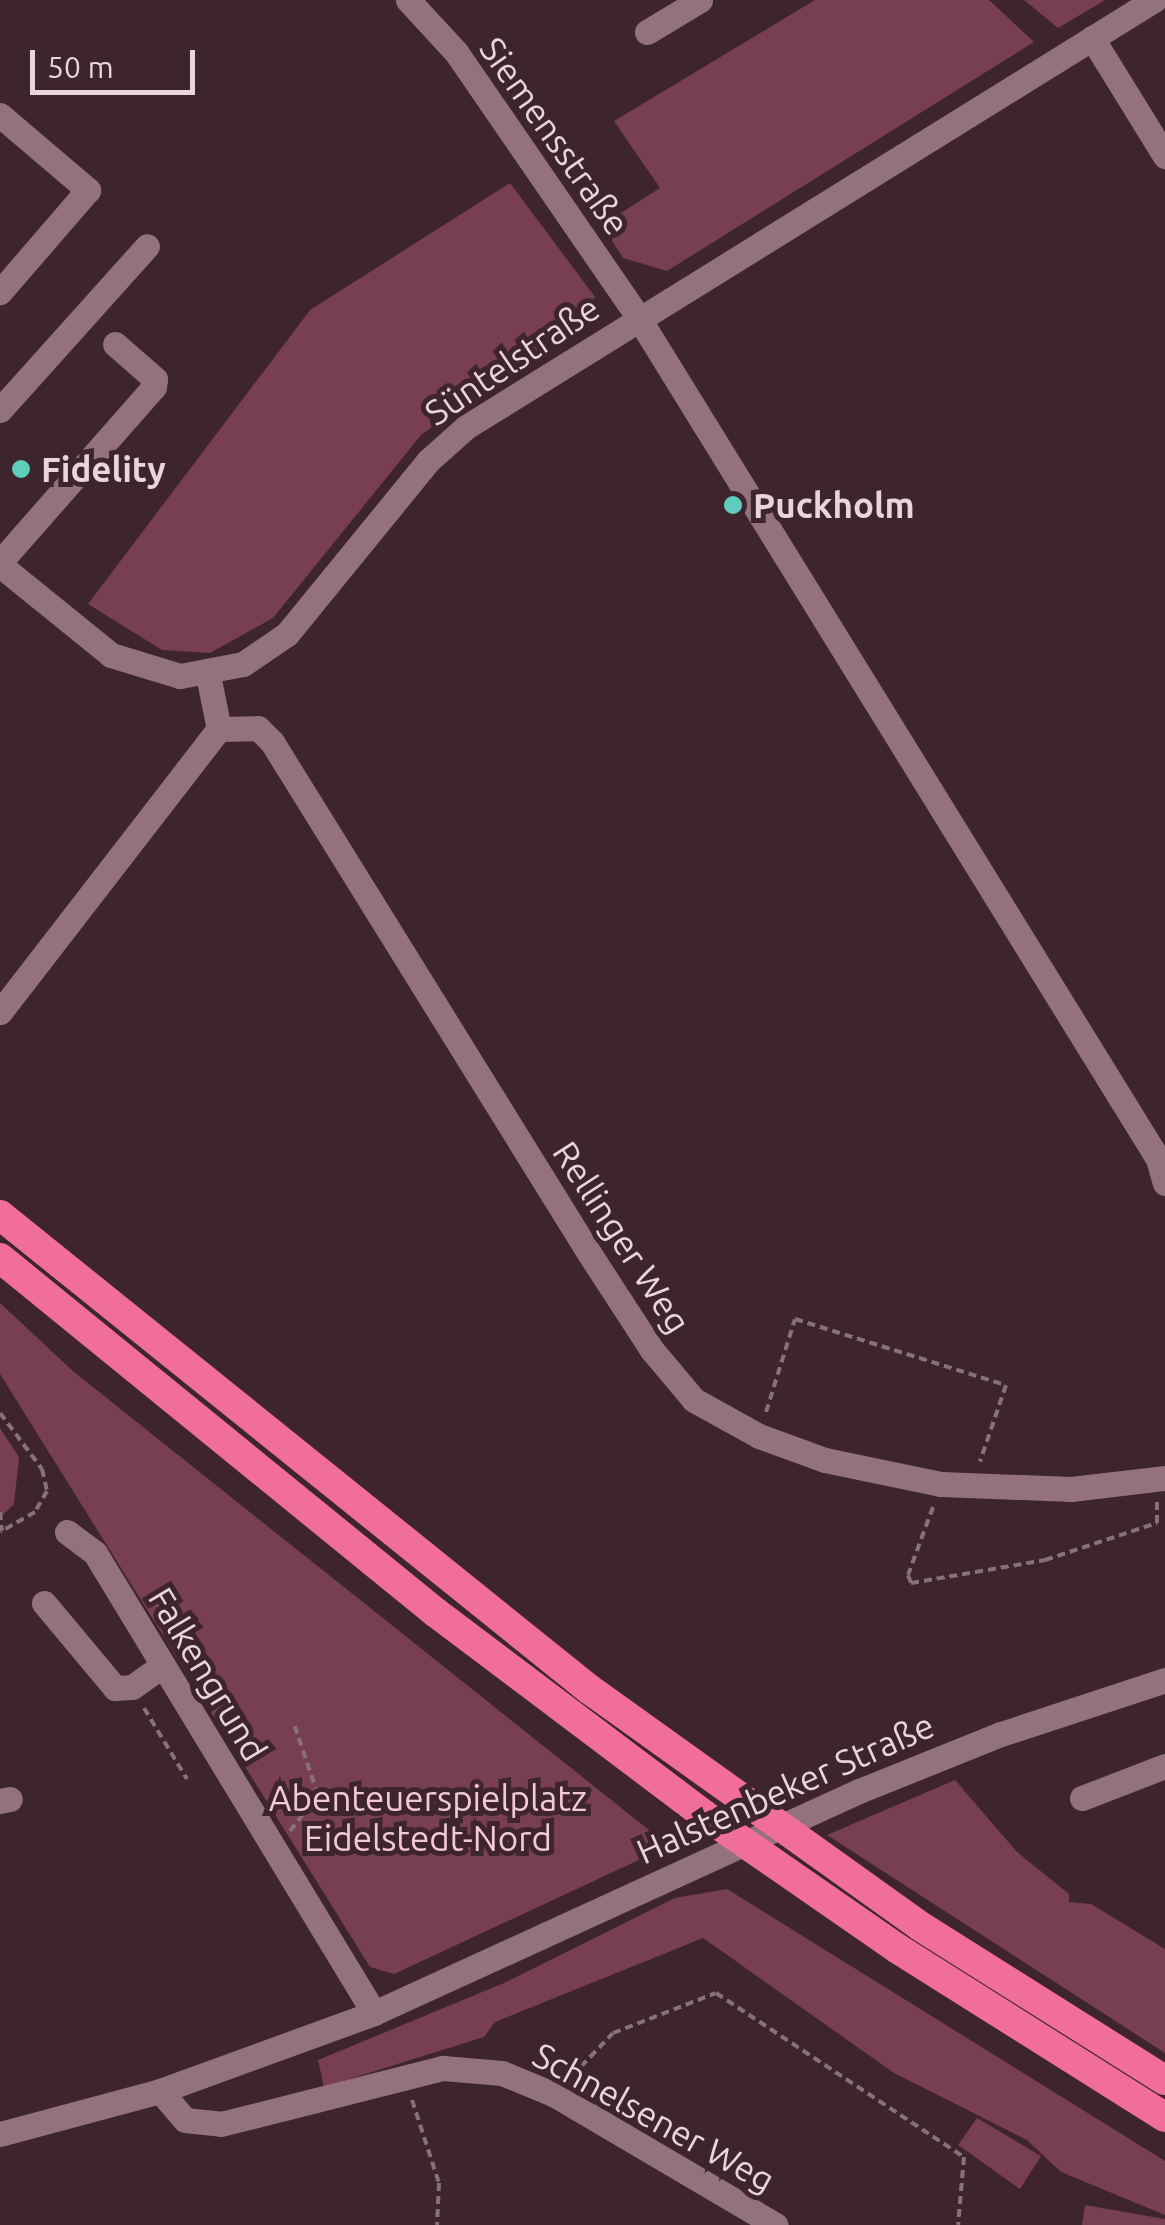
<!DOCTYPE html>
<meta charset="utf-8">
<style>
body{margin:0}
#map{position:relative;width:1165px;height:2225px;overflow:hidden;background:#3e242c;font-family:Ubuntu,sans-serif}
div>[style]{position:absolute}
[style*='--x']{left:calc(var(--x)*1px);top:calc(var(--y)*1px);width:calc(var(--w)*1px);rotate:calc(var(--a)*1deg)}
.green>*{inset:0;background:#773f51}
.path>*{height:4px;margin-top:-2px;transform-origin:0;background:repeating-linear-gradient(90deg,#887177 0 8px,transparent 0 13px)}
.minor>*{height:25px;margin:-12.5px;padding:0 12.5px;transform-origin:12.5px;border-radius:12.5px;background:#93727b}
.highway>*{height:30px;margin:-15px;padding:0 15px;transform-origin:15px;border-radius:15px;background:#f16e9b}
.dots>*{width:28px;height:28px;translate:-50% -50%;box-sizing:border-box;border:5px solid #3e242c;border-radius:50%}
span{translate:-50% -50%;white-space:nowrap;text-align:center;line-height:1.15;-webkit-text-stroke:10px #3e242c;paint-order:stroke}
.street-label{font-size:35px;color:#e8d6da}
.poi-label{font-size:35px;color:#e8d6da;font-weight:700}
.left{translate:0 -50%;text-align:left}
.park-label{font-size:35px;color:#f2c9d4}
.scale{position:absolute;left:30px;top:50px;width:165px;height:45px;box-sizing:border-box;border:5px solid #e8d6da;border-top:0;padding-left:12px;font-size:30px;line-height:35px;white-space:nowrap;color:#e8d6da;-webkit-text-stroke:8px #3e242c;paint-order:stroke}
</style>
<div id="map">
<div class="green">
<i style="clip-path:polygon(815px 0,989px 0,1034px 42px,667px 271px,623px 258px,602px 225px,660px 188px,614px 121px)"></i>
<i style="clip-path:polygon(1024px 0,1105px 0,1058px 28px)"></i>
<i style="clip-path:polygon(510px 183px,595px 297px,588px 318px,421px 435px,273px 618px,210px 653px,162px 650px,88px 604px,310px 310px)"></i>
<i style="clip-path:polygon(0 1303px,74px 1372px,669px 1846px,394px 1974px,370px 1967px,0 1374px)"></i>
<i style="clip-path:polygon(0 1428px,19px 1457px,14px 1504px,0 1518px)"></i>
<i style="clip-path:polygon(955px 1780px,1017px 1852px,1069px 1894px,1069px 1902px,1091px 1904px,1165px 1949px,1165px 2053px,827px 1835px)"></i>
<i style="clip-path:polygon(727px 1889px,1165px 2161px,1165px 2215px,1061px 2172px,1027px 2140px,894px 2073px,703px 1938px,495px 2022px,484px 2037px,324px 2087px,318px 2060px,504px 1983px,675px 1898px)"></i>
<i style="clip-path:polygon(977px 2118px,1041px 2156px,1020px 2189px,958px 2145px)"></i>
<i style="clip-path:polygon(1085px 2205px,1165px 2219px,1165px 2225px,1082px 2225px)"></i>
</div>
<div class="path">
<i style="--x:766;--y:1412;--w:97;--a:-72.7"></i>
<i style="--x:795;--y:1319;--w:221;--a:17.4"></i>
<i style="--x:1006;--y:1385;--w:81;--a:108.7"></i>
<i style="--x:0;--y:1413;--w:70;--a:53.1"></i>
<i style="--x:42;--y:1469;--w:23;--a:77"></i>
<i style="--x:47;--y:1491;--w:24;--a:120"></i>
<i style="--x:35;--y:1512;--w:40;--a:150.3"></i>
<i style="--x:933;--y:1507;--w:72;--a:110.2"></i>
<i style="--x:908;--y:1575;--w:9;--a:69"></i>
<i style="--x:911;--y:1583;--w:136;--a:-9.7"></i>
<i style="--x:1045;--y:1560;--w:118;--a:-18.3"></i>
<i style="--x:1157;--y:1523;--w:21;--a:-90"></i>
<i style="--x:0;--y:1512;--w:19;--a:84"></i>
<i style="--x:144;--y:1708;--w:83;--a:58.8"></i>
<i style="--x:290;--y:1831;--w:46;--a:-52.1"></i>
<i style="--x:318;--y:1795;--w:75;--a:-108.7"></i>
<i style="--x:572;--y:2076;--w:59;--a:-46.4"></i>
<i style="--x:613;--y:2033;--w:110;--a:-21.2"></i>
<i style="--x:716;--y:1993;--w:297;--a:33.5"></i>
<i style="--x:964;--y:2157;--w:68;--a:95"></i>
<i style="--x:412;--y:2100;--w:87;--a:72"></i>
<i style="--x:439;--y:2183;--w:42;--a:92.7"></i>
</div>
<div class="minor">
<i style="--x:408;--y:0;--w:71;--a:47.3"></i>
<i style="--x:456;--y:52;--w:321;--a:55.5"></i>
<i style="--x:638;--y:317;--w:990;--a:58.3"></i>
<i style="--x:1158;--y:1159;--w:25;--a:74"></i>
<i style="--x:647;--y:32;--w:62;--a:-31.1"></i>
<i style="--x:1092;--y:38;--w:139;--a:58.3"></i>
<i style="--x:0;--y:115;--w:116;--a:40.4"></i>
<i style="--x:88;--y:190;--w:135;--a:130.8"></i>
<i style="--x:0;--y:410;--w:220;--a:-48.1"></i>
<i style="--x:0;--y:562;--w:233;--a:-48.7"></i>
<i style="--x:154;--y:387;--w:8;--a:-83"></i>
<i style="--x:155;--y:379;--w:53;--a:-138.8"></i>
<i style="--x:0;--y:565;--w:143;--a:39"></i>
<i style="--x:111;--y:655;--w:72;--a:16.9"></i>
<i style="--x:180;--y:676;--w:64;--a:-10.8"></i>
<i style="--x:243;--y:664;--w:53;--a:-34.3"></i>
<i style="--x:287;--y:634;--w:223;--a:-50.8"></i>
<i style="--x:428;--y:461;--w:51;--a:-41.8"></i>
<i style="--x:466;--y:427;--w:810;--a:-31.83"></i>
<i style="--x:208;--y:675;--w:55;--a:78.5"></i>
<i style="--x:219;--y:729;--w:39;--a:-1"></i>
<i style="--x:258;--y:728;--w:20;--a:45"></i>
<i style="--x:272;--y:742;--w:601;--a:58.19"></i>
<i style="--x:589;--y:1253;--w:116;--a:57"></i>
<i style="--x:652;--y:1350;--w:65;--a:50"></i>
<i style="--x:694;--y:1400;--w:74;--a:29"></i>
<i style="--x:759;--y:1436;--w:70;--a:20"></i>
<i style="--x:825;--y:1460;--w:118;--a:11.7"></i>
<i style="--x:941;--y:1484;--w:130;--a:2.2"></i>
<i style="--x:1071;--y:1489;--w:95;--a:-6.7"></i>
<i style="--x:0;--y:1012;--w:358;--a:-52.3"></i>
<i style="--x:67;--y:1532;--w:35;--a:37"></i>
<i style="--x:95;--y:1553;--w:538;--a:58.76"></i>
<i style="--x:44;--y:1603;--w:111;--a:50.1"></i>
<i style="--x:115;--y:1688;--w:17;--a:-3"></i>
<i style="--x:132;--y:1687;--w:37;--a:-35"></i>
<i style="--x:1082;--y:1798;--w:89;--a:-21.1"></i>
<i style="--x:0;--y:1801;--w:10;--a:-11"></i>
<i style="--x:160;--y:2091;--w:38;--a:49"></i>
<i style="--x:185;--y:2120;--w:36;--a:6"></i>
<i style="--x:221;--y:2124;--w:229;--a:-14.2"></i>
<i style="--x:443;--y:2068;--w:59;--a:4.8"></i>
<i style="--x:502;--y:2073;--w:57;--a:22.5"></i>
<i style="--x:555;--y:2095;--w:256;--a:30.5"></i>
<i style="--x:0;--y:2134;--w:166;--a:-15"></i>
<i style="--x:160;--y:2091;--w:228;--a:-20"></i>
<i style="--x:374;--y:2013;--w:533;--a:-24.6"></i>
<i style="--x:859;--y:1791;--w:153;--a:-21.9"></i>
<i style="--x:1001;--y:1734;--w:173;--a:-18.2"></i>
</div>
<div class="highway">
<i style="--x:0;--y:1215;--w:756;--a:38.83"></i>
<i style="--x:589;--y:1689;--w:407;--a:35.6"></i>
<i style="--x:920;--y:1926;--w:289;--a:32.2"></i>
<i style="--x:0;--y:1258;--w:561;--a:39.14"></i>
<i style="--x:435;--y:1612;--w:336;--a:37"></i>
<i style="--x:703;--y:1814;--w:237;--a:34.7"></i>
<i style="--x:898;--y:1949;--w:315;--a:32.2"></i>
</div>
<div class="dots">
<i style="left:21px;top:469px;background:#5ccebb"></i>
<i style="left:733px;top:505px;background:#5ccebb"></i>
</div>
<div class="street-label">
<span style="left:555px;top:136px;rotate:55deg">Siemensstraße</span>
<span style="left:512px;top:360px;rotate:-34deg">Süntelstraße</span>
<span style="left:622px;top:1237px;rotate:57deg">Rellinger Weg</span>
<span style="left:208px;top:1674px;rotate:59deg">Falkengrund</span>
<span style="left:785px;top:1788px;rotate:-24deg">Halstenbeker Straße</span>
<span style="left:654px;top:2117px;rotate:29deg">Schnelsener Weg</span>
</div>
<div class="poi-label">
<span class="left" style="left:41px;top:469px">Fidelity</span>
<span class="left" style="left:753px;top:505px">Puckholm</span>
</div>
<div class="park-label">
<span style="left:428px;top:1818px">Abenteuerspielplatz<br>Eidelstedt-Nord</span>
</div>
<div class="scale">50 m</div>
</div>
